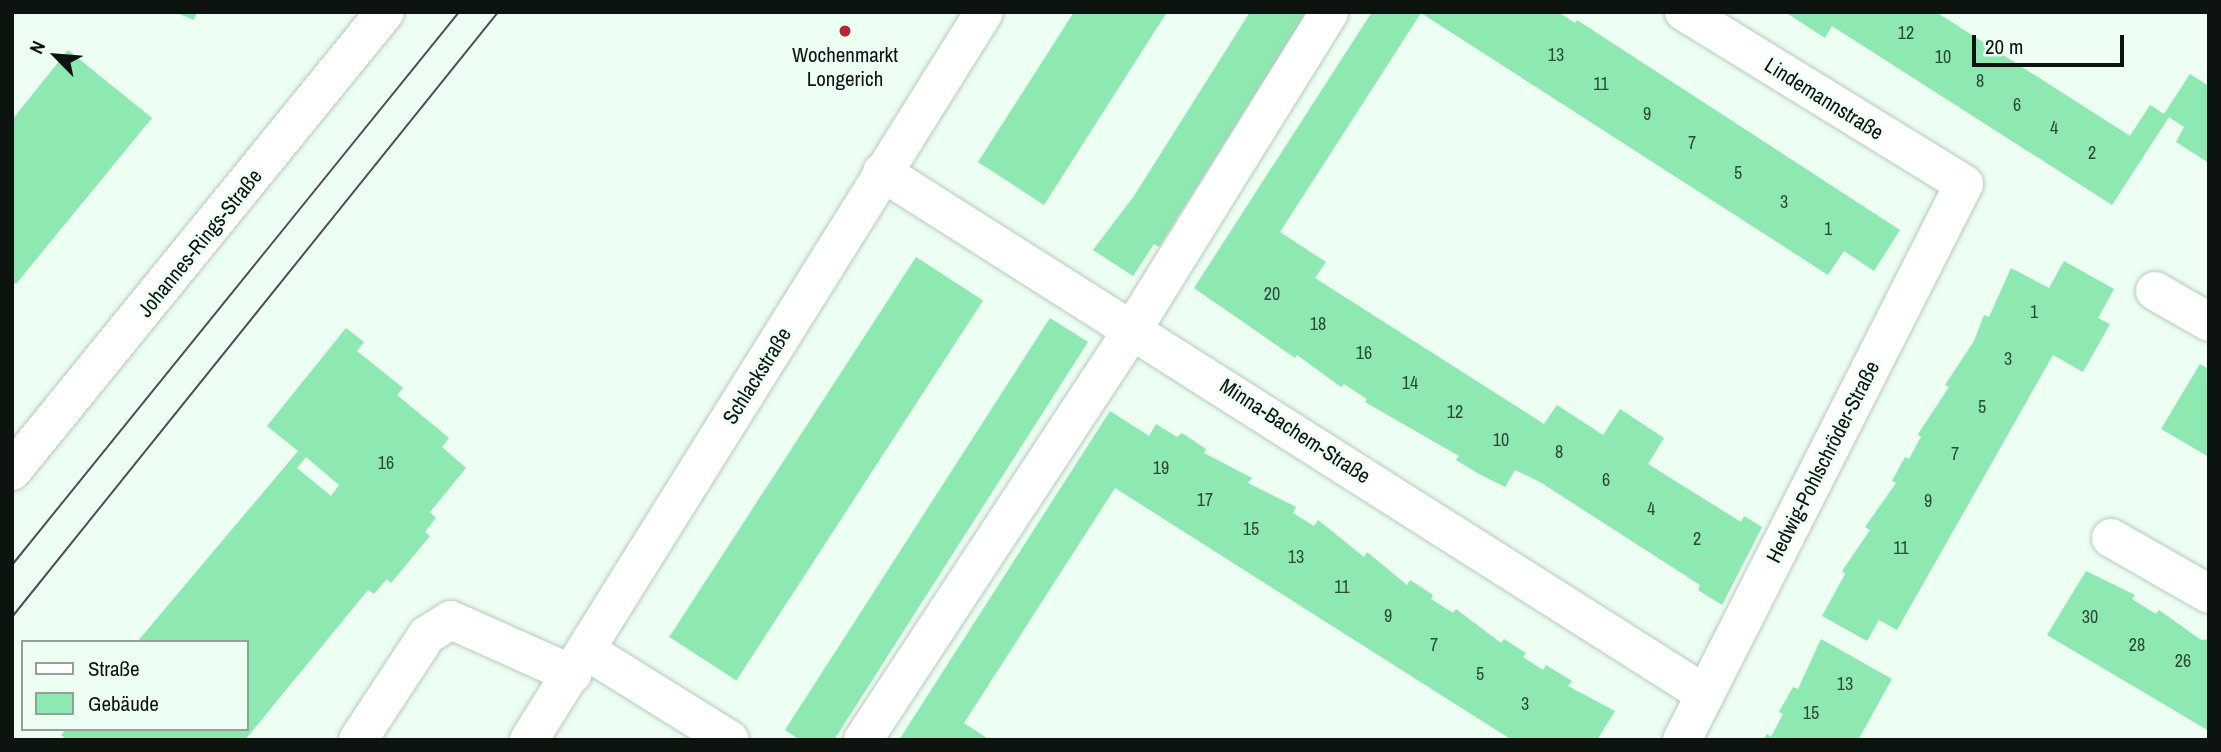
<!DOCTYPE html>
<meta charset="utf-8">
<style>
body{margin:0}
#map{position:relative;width:2221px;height:752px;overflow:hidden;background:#ecfff2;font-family:"Archivo Narrow",sans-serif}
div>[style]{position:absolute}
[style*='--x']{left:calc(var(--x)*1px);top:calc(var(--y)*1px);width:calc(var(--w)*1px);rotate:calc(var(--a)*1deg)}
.building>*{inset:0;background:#8ee8b1;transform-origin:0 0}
.roads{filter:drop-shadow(0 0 2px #b8cabe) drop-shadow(0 0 2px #b8cabe)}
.minor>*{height:38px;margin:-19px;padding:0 19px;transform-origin:19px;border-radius:19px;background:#fff}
.tram>*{height:2px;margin:-1px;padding:0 1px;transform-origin:1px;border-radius:1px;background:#49524c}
.dots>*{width:19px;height:19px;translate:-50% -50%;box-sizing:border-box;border:4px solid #ecfff2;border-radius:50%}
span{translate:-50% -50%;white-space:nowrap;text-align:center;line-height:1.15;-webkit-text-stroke:5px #ecfff2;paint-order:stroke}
.number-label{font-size:18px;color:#2d4838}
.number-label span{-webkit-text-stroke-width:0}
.poi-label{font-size:21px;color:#0d130f}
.street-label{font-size:21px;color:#0d130f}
.frame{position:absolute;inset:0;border:14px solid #0d130f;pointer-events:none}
.legend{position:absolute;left:21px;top:640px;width:228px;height:91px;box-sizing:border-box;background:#ecfff2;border:2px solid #93a197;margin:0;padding:9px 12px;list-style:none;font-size:21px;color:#0d130f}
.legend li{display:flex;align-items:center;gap:14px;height:35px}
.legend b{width:35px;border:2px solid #93a197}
.north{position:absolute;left:21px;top:21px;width:70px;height:70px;-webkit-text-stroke:5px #ecfff2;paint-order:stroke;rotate:295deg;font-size:19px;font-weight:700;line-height:28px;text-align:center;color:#0d130f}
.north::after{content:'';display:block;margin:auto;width:24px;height:32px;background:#0d130f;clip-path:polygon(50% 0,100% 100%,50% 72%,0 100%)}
.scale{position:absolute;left:1972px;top:35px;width:152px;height:32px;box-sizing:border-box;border:4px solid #0d130f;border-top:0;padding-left:9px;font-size:21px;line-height:24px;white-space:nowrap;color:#0d130f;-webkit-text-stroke:5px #ecfff2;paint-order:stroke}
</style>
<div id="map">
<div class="building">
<i style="clip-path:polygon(175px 12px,197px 12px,194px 20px)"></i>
<i style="clip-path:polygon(1074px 12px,1167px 12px,1044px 205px,978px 162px)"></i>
<i style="clip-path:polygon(1250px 12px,1307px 12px,1159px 247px,1154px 244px,1133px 276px,1093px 250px,1134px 196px)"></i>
<i style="clip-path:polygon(1372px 12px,1558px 12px,1575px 23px,1577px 20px,1900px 230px,1874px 271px,1844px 251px,1828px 275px,1421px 13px,1280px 232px,1326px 262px,1315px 278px,1544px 424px,1557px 405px,1603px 435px,1620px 409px,1664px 438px,1648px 464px,1741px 522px,1744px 516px,1762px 527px,1722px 605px,1698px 590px,1700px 585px,1540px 482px,1515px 470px,1505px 487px,1479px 474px,1456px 460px,1459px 456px,1365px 402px,1367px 399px,1344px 384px,1341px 387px,1297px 355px,1295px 358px,1194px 288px)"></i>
<i style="clip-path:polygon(1785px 12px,1936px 12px,2130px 136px,2150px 105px,2164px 114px,2190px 74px,2209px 86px,2209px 163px,2176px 142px,2184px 127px,2169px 117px,2112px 205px,1832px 26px,1825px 38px)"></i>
<i style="clip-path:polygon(68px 50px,152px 118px,16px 284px,12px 281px,12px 120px)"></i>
<i style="left:916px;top:257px;width:80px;height:453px;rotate:33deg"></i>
<i style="clip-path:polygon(2064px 261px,2114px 289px,2098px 318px,2110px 324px,2083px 372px,2053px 355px,1897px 630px,1879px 620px,1867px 641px,1822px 616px,1845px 574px,1842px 571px,1870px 530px,1865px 527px,1896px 483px,1892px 481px,1905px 457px,1909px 459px,1921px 437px,1918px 434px,1949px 387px,1945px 385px,1974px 341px,1984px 315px,1989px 317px,2011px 268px,2049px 288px)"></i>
<i style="clip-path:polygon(1050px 318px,1088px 342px,834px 740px,800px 740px,785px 730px)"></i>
<i style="clip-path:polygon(evenodd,346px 328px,364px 342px,357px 351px,403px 388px,397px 395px,449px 438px,442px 447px,466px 468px,430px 512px,436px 518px,425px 532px,430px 536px,391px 583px,387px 579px,374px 594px,368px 590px,245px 740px,67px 740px,61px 735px,66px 729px,247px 729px,247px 642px,137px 642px,298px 451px,267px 426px,346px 328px,306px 457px,339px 485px,331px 496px,297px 468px,306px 457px)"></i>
<i style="clip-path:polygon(2200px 364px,2209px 369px,2209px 457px,2161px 429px)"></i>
<i style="clip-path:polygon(1110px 411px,1149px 436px,1156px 424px,1177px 437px,1182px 433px,1206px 449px,1204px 453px,1252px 478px,1248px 483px,1296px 507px,1293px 513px,1314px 526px,1318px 520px,1364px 557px,1367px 552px,1407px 585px,1410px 580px,1433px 595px,1431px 599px,1453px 613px,1456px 609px,1501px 643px,1504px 639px,1526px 653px,1523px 657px,1543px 670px,1546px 665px,1572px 681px,1568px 686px,1615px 711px,1597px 740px,1512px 740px,1115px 488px,964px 723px,990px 740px,899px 740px)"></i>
<i style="clip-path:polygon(2086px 571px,2135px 595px,2132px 599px,2156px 614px,2159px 610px,2201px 640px,2209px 639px,2209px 731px,2047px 635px)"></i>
<i style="clip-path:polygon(1821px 639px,1892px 679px,1858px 740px,1763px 740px,1767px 734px,1771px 737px,1783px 714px,1779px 712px,1793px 687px,1798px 689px)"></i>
</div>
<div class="roads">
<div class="minor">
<i style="--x:882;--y:172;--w:975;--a:32.39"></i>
<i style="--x:2155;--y:291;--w:62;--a:29.9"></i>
<i style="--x:12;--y:471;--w:591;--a:-50.9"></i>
<i style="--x:2111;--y:538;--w:113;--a:29.7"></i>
<i style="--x:587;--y:651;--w:168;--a:31.9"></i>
<i style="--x:358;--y:740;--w:126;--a:-56.7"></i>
<i style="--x:427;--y:635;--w:28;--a:-32"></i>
<i style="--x:451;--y:620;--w:133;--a:24.1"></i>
<i style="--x:529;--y:740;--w:858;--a:-57.99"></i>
<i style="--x:863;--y:740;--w:494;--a:-56.7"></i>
<i style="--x:1134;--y:327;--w:370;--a:-58.2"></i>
<i style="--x:1682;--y:740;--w:623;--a:-63.11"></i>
<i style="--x:1964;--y:184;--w:329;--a:-148.4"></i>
</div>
</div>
<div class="tram">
<i style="--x:12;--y:565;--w:711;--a:-51.05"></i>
<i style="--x:12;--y:617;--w:776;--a:-51.22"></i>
</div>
<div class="dots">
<i style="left:845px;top:31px;background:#b72633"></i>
</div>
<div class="number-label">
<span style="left:1906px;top:33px">12</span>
<span style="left:1556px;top:55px">13</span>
<span style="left:1943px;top:57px">10</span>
<span style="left:1980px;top:81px">8</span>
<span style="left:1601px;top:84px">11</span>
<span style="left:2017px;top:105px">6</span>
<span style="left:1647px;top:114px">9</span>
<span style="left:2054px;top:128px">4</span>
<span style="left:1692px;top:143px">7</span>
<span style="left:2092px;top:153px">2</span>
<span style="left:1738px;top:173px">5</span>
<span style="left:1784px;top:202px">3</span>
<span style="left:1828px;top:229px">1</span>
<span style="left:1272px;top:294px">20</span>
<span style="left:2034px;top:312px">1</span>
<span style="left:1318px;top:324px">18</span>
<span style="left:1364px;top:353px">16</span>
<span style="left:2008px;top:359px">3</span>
<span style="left:1410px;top:383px">14</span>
<span style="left:1982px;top:407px">5</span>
<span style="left:1455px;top:412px">12</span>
<span style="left:1501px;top:440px">10</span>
<span style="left:1559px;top:452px">8</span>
<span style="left:1955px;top:454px">7</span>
<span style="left:386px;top:463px">16</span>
<span style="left:1161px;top:468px">19</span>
<span style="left:1606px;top:480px">6</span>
<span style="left:1205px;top:500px">17</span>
<span style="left:1928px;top:501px">9</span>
<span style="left:1651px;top:509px">4</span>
<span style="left:1251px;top:529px">15</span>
<span style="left:1697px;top:539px">2</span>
<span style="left:1901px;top:548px">11</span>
<span style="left:1296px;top:557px">13</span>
<span style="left:1342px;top:587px">11</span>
<span style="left:1388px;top:616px">9</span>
<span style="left:2090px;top:617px">30</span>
<span style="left:1434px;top:645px">7</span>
<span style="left:2137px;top:645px">28</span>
<span style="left:2183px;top:661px">26</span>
<span style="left:1480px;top:674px">5</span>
<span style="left:1845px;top:684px">13</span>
<span style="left:1525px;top:704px">3</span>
<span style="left:1811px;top:713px">15</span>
</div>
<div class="poi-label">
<span style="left:845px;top:67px">Wochenmarkt<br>Longerich</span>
</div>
<div class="street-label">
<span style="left:1824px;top:99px;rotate:32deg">Lindemannstraße</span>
<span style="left:200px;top:243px;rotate:-51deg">Johannes-Rings-Straße</span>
<span style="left:757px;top:376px;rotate:-58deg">Schlackstraße</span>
<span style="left:1295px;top:431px;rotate:33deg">Minna-Bachem-Straße</span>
<span style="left:1823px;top:462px;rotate:-63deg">Hedwig-Pohlschröder-Straße</span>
</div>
<div class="frame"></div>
<ul class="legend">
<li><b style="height:9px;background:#fff"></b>Straße</li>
<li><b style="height:19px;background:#8ee8b1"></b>Gebäude</li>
</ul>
<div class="north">N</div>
<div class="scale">20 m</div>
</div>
